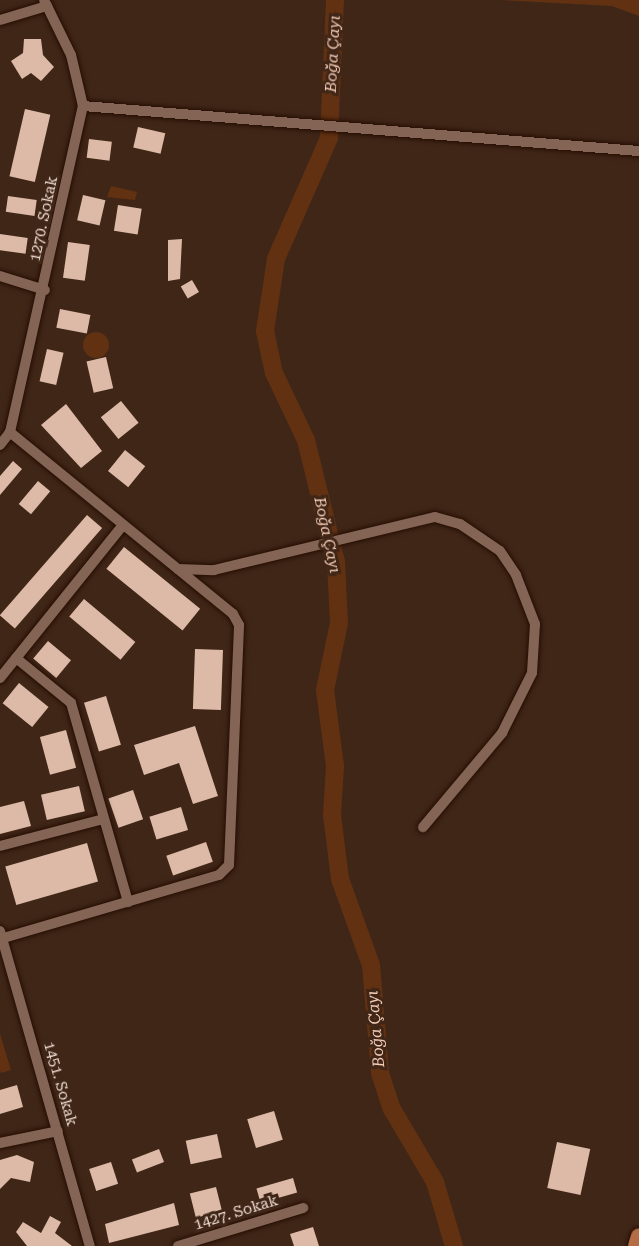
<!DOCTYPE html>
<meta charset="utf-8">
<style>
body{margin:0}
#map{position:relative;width:639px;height:1246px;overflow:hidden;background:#402617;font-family:"Roboto Serif",serif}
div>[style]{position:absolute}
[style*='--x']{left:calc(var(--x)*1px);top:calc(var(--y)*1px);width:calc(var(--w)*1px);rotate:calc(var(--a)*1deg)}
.water>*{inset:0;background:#623112}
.round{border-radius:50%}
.river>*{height:18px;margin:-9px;padding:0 9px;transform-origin:9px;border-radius:9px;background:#623112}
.building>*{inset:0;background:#dcbaa7;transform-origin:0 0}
.roads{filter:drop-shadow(0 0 2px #250e02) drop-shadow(0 0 2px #250e02)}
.minor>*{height:10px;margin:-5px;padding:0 5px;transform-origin:5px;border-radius:5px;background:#846555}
.highway>*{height:16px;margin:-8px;padding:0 8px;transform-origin:8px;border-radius:8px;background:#b46d44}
span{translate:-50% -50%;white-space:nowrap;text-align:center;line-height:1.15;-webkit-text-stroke:6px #402617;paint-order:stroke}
.street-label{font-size:15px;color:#eedcd2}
.water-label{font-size:16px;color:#f4ccb7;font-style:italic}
</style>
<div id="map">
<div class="water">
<i style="clip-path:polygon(500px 0,639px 0,639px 16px,612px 6px)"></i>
<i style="clip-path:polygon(111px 186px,137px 192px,135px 200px,107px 197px)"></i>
<i class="round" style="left:83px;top:332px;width:26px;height:26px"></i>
<i style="clip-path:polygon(0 1034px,11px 1070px,1px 1073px,0 1070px)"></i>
</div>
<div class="river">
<i style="--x:335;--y:0;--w:138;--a:92.5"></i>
<i style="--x:329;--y:138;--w:132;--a:113.7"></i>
<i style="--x:276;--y:259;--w:73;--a:98.7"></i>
<i style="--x:265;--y:331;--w:43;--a:77.9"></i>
<i style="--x:274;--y:373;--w:74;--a:64.5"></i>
<i style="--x:306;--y:440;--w:126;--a:76.2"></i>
<i style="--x:336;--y:562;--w:61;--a:87.2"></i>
<i style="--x:339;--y:623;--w:68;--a:101.8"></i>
<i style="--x:325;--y:690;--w:77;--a:82.5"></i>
<i style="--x:335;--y:766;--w:49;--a:93.5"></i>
<i style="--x:332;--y:815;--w:64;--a:82.9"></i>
<i style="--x:340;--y:879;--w:91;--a:70.2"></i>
<i style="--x:371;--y:965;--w:108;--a:85.2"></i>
<i style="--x:380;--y:1073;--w:38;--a:72"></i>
<i style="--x:392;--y:1109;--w:85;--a:59.5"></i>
<i style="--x:435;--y:1182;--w:67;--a:73.5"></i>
</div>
<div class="building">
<i style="clip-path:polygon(24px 39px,41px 39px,43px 55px,54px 67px,41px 81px,31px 73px,22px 79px,11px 61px,23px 53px)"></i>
<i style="left:25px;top:109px;width:26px;height:69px;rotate:13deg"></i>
<i style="left:138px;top:127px;width:28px;height:21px;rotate:13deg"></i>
<i style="left:89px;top:139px;width:23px;height:19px;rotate:7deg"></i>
<i style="left:83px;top:195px;width:23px;height:26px;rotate:13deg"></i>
<i style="left:8px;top:196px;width:29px;height:16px;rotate:8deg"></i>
<i style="left:118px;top:205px;width:24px;height:26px;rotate:9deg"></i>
<i style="left:0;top:234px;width:28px;height:16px;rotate:8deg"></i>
<i style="clip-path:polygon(182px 239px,180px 279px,168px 281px,168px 240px)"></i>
<i style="left:68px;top:242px;width:22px;height:36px;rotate:8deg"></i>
<i style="left:192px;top:280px;width:14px;height:13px;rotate:60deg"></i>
<i style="left:60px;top:309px;width:31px;height:19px;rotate:11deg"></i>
<i style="left:47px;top:349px;width:17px;height:33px;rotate:13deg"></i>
<i style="left:106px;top:357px;width:32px;height:20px;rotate:77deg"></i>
<i style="left:121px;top:401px;width:28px;height:26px;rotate:51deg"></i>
<i style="clip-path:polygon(66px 404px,102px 451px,81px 468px,41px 425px)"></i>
<i style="left:125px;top:450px;width:26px;height:27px;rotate:39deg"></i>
<i style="clip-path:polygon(13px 461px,22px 469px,0 495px,0 476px)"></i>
<i style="left:38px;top:481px;width:16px;height:30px;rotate:40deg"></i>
<i style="left:87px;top:515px;width:20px;height:133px;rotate:41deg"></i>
<i style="left:124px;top:547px;width:98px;height:28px;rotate:39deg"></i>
<i style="left:84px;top:599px;width:67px;height:23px;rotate:40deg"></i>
<i style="left:48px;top:641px;width:30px;height:23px;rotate:40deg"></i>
<i style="left:195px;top:649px;width:28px;height:60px;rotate:2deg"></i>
<i style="left:19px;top:683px;width:38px;height:26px;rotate:39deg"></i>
<i style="left:106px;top:696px;width:51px;height:23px;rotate:73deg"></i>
<i style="clip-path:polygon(195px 726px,218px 796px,193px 804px,179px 763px,144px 775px,134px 745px)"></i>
<i style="left:66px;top:730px;width:39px;height:27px;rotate:75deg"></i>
<i style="left:79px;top:786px;width:26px;height:39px;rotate:77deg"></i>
<i style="left:133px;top:790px;width:31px;height:26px;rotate:71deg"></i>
<i style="clip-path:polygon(24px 801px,31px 826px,0 834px,0 807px)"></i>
<i style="left:181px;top:807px;width:24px;height:33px;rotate:73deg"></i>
<i style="left:206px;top:842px;width:21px;height:42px;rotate:71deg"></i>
<i style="left:87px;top:843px;width:40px;height:85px;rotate:74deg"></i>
<i style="clip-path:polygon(17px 1085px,23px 1107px,0 1114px,0 1090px)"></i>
<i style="left:274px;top:1111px;width:30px;height:28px;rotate:73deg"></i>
<i style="left:217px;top:1134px;width:24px;height:32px;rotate:78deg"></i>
<i style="left:557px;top:1142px;width:34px;height:47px;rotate:12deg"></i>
<i style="left:159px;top:1149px;width:14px;height:29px;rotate:69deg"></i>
<i style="clip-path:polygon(17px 1155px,34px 1162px,30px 1182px,11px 1178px,0 1189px,0 1160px)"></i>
<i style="left:111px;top:1162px;width:23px;height:23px;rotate:72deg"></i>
<i style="left:293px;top:1178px;width:15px;height:38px;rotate:74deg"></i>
<i style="left:216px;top:1187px;width:25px;height:27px;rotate:76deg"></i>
<i style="clip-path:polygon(174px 1203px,179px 1225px,109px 1243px,105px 1224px)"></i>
<i style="clip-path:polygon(50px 1216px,61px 1222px,55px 1233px,72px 1246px,27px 1246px,16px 1232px,23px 1222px,41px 1233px)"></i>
<i style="clip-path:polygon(313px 1227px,319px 1246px,294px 1246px,290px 1234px)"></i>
</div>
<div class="roads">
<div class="minor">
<i style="--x:0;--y:20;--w:49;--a:-16.6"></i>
<i style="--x:83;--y:106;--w:558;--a:4.63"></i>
<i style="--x:0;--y:276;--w:47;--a:17.3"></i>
<i style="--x:0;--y:445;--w:16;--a:-52"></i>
<i style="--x:10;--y:432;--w:334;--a:-77.4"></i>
<i style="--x:83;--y:106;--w:52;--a:-103.2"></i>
<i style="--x:71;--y:55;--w:61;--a:-116.1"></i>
<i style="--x:178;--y:569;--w:36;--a:2"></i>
<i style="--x:214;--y:570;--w:227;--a:-13.5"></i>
<i style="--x:435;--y:517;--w:26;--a:16"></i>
<i style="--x:460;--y:524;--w:48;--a:34"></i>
<i style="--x:500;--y:551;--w:29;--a:56"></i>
<i style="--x:516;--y:575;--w:53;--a:68.8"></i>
<i style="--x:535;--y:624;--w:49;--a:93.5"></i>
<i style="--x:532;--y:673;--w:67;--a:116.6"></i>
<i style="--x:502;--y:733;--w:123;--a:130"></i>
<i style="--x:16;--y:658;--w:71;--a:39.3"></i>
<i style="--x:71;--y:703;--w:207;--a:74"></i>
<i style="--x:0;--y:678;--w:196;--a:-51.2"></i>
<i style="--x:0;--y:846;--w:107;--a:-14.6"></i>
<i style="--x:0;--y:931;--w:328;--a:74.1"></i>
<i style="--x:0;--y:939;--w:228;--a:-16.3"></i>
<i style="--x:219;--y:875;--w:14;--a:-45"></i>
<i style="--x:229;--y:865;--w:240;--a:-87.6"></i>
<i style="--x:239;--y:625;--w:13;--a:-119"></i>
<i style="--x:233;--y:614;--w:288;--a:-140.8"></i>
<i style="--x:0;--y:1143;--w:59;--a:-11.7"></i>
<i style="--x:178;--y:1246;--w:131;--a:-16.9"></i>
</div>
<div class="highway">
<i style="--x:636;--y:1246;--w:10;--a:-73"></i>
</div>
</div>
<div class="street-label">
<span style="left:44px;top:219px;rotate:-78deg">1270. Sokak</span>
<span style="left:60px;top:1084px;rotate:74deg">1451. Sokak</span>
<span style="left:236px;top:1213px;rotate:-17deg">1427. Sokak</span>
</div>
<div class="water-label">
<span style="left:333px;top:54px;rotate:-87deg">Boğa Çayı</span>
<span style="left:327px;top:535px;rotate:78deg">Boğa Çayı</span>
<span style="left:376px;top:1029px;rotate:-95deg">Boğa Çayı</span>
</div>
</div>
